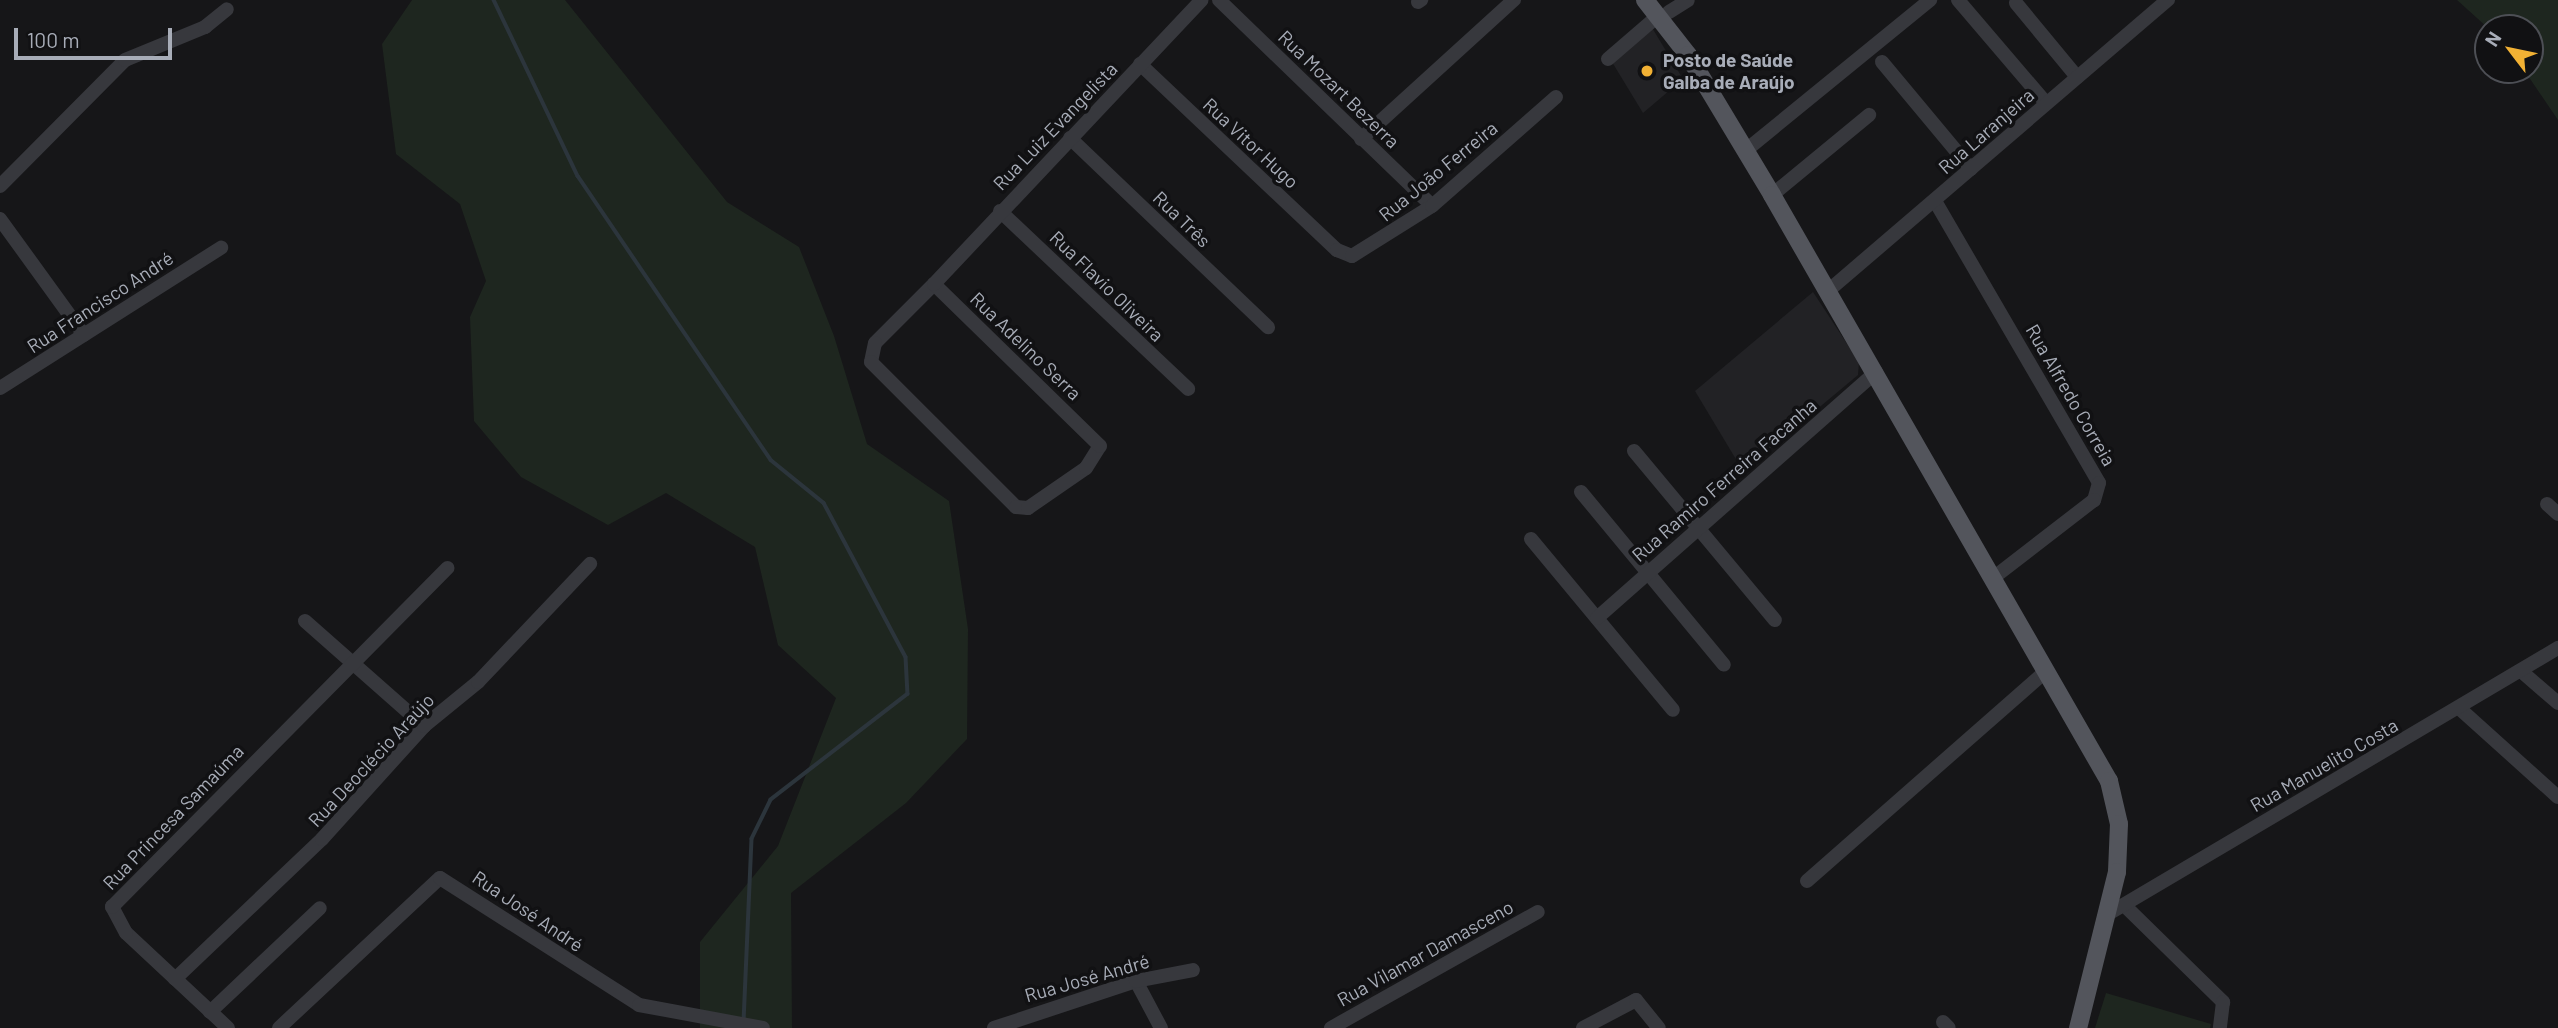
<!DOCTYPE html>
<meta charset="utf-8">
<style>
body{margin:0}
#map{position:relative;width:2558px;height:1028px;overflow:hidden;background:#161618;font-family:Barlow,sans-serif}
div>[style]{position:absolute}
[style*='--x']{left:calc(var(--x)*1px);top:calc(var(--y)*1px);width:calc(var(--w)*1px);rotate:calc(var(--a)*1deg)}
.built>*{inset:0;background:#222225}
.green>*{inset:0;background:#1e261f}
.stream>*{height:3.5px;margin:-1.75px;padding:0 1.75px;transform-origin:1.75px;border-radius:1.75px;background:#2c353c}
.minor>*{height:14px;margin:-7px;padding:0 7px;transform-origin:7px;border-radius:7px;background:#37383d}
.major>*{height:18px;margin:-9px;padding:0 9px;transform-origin:9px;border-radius:9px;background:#53555c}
.dots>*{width:19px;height:19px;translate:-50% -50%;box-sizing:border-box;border:4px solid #111113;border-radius:50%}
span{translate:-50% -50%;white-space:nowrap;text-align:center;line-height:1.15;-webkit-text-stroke:7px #111113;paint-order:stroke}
.poi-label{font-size:19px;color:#a8adb8;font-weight:700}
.left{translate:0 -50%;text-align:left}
.street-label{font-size:19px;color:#a8adb8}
.north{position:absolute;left:2474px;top:14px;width:70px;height:70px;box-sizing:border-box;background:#111113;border:2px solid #4d4f55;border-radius:50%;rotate:302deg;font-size:19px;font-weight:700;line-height:28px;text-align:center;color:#a8adb8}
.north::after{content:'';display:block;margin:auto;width:24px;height:32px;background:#f2b134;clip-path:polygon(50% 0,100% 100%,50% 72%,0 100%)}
.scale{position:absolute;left:14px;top:28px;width:158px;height:32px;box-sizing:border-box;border:4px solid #a8adb8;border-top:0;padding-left:9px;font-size:21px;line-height:24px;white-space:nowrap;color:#a8adb8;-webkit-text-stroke:5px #111113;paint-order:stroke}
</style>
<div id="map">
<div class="built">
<i style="clip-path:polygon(1651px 26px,1683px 79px,1643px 113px,1612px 62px)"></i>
<i style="clip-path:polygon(1813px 292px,1859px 362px,1858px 375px,1743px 471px,1695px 391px)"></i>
</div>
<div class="green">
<i style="clip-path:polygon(412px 0,565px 0,727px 202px,799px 247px,834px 336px,867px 444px,949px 501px,968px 629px,967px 739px,906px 803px,791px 893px,792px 1028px,700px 1028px,700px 942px,778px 846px,836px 698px,778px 645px,755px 547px,666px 493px,608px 525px,521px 477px,474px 421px,470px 317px,486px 281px,460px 204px,396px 154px,382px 44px)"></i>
<i style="clip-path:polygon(2457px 0,2558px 0,2558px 120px,2524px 70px,2530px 70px,2530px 28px,2488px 28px)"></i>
<i style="clip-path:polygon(2106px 993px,2211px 1024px,2210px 1028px,2095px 1028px)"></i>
</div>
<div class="stream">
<i style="--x:494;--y:0;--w:195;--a:64.5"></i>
<i style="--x:578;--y:176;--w:343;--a:55.8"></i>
<i style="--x:771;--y:460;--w:68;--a:39.1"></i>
<i style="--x:824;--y:503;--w:174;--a:62"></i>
<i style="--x:906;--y:657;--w:37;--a:87"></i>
<i style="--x:908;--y:694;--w:173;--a:142.3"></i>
<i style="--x:771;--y:800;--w:43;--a:116"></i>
<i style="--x:752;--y:839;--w:180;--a:92.5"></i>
</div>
<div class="minor">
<i style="--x:1219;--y:0;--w:296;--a:44"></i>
<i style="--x:1958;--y:0;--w:135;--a:49.5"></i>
<i style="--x:1418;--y:2;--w:4;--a:-34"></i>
<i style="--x:2016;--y:3;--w:96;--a:50.5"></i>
<i style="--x:1669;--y:12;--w:22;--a:-32"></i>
<i style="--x:1608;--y:59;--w:67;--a:-40.8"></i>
<i style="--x:1882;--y:62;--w:139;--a:50.2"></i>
<i style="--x:1140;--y:64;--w:271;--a:43.4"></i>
<i style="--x:1337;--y:250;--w:16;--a:22"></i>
<i style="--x:1352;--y:256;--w:94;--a:-32"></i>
<i style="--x:1432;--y:206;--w:165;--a:-41.3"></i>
<i style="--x:1070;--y:138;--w:274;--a:43.7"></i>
<i style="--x:1361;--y:139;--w:207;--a:-42.3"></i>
<i style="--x:1745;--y:151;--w:239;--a:-39.2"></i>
<i style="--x:0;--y:186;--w:177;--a:-45.2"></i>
<i style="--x:125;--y:60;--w:87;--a:-22.4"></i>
<i style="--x:205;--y:27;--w:28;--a:-39"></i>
<i style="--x:1772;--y:195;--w:126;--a:-39.5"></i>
<i style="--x:1935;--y:201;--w:326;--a:59.8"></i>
<i style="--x:2099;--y:483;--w:18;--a:106"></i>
<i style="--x:2094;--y:500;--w:128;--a:142.3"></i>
<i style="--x:1000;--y:211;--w:259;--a:43.4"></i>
<i style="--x:0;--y:219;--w:143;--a:54.1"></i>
<i style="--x:934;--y:284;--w:83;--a:135"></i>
<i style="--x:875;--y:343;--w:19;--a:102"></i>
<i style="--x:871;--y:362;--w:205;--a:45"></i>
<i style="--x:1016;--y:507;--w:12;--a:5"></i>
<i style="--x:1028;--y:508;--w:70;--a:-34.6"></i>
<i style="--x:1086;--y:468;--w:26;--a:-58"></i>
<i style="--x:1100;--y:446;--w:232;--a:-135.7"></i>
<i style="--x:934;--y:284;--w:390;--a:-46.7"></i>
<i style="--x:1828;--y:291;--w:448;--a:-40.6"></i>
<i style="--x:0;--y:388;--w:262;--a:-32.4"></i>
<i style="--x:1634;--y:451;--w:220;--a:50.2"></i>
<i style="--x:1581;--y:492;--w:224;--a:50.4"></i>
<i style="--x:2547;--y:504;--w:15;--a:42"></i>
<i style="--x:1531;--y:539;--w:222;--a:50.3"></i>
<i style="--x:1597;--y:618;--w:372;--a:-41.4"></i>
<i style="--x:305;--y:621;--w:159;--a:41.4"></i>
<i style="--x:2521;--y:671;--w:49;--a:40.9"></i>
<i style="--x:2459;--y:708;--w:133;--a:42"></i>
<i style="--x:1807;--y:881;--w:318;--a:-41.3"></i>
<i style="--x:2124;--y:905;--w:139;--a:44.4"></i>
<i style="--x:2223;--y:1002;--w:26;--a:97"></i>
<i style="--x:2108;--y:914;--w:523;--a:-30.59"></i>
<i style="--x:175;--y:979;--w:203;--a:-43.6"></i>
<i style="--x:322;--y:839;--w:152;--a:-47.9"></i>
<i style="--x:424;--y:726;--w:70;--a:-39.2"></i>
<i style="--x:478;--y:682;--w:163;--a:-46.5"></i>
<i style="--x:1136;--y:981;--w:53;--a:62"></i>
<i style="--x:210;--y:1012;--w:151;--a:-43.4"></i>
<i style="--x:1943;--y:1022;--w:8;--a:45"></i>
<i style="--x:228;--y:1028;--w:139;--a:-137"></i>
<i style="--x:126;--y:933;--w:30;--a:-118"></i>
<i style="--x:112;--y:907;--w:477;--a:-45.3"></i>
<i style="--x:279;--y:1028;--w:220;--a:-43"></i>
<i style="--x:440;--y:878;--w:236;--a:32.5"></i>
<i style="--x:639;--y:1005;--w:126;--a:10.5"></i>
<i style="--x:994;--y:1028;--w:150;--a:-18.3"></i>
<i style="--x:1136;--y:981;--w:58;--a:-10.9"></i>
<i style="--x:1331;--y:1028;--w:237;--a:-29.3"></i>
<i style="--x:1583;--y:1028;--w:60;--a:-27.8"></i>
<i style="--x:1636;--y:1000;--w:36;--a:51"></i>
</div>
<div class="major">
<i style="--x:1645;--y:0;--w:70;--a:52"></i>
<i style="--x:1688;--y:55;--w:163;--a:59"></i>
<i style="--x:1772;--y:195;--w:676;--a:60.1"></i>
<i style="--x:2109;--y:781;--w:44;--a:76.9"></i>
<i style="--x:2119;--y:824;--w:48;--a:92.4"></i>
<i style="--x:2117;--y:872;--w:161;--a:104"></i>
</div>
<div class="dots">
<i style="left:1647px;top:71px;background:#f2b134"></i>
</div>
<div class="poi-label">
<span class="left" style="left:1663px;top:71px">Posto de Saúde<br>Galba de Araújo</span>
</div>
<div class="street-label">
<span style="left:1339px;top:89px;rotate:44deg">Rua Mozart Bezerra</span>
<span style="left:1055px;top:126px;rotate:-46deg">Rua Luiz Evangelista</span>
<span style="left:1986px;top:131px;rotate:-41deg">Rua Laranjeira</span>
<span style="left:1251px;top:143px;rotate:43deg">Rua Vitor Hugo</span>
<span style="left:1438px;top:171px;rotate:-39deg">Rua João Ferreira</span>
<span style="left:1182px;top:219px;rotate:44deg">Rua Três</span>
<span style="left:1107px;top:286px;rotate:44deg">Rua Flavio Oliveira</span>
<span style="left:100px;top:302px;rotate:-33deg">Rua Francisco André</span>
<span style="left:1026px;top:346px;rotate:44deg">Rua Adelino Serra</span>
<span style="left:2071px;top:395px;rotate:60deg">Rua Alfredo Correia</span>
<span style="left:1724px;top:480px;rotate:-41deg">Rua Ramiro Ferreira Facanha</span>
<span style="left:371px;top:760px;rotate:-47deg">Rua Deoclécio Araújo</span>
<span style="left:2324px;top:765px;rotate:-30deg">Rua Manuelito Costa</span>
<span style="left:173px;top:817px;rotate:-46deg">Rua Princesa Samaúma</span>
<span style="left:528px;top:911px;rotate:34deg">Rua José André</span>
<span style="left:1425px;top:953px;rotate:-29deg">Rua Vilamar Damasceno</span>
<span style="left:1087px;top:978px;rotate:-16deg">Rua José André</span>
</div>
<div class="north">N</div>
<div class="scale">100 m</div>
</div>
